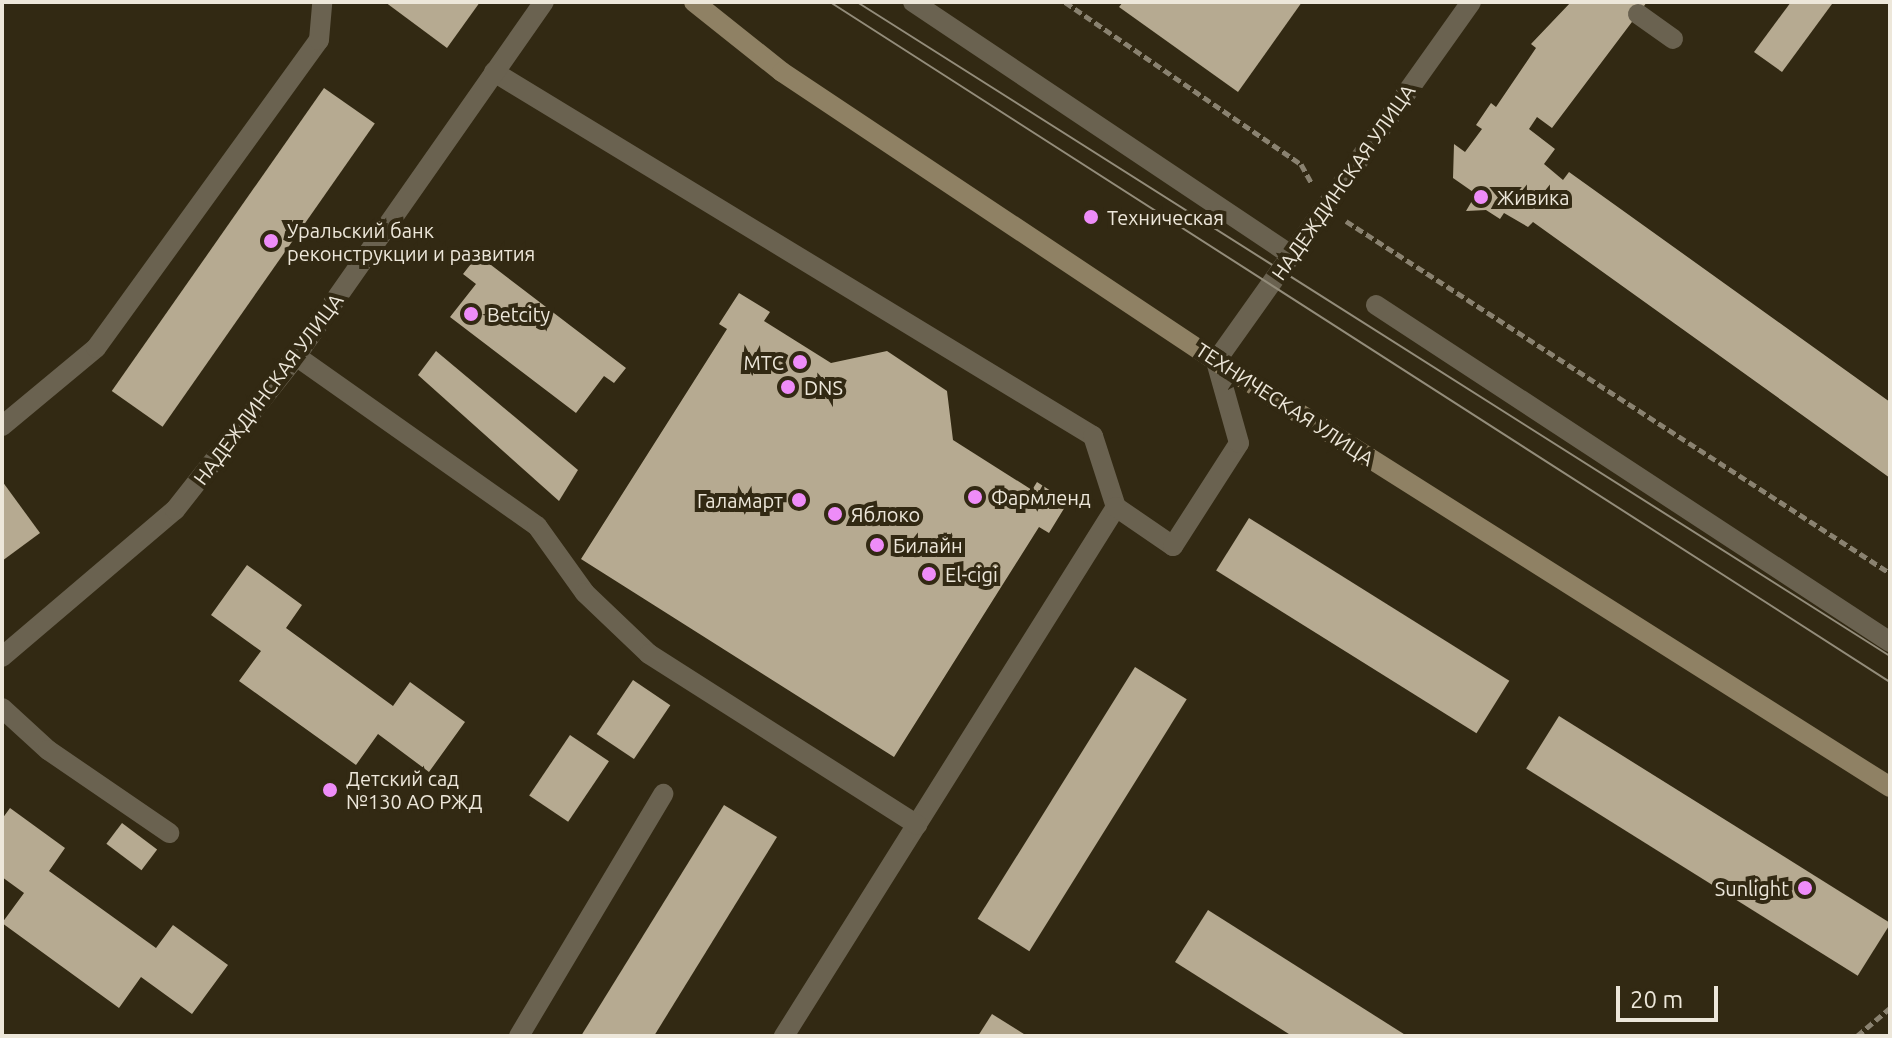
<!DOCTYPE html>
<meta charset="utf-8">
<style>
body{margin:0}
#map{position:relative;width:1892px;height:1038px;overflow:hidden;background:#322913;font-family:Ubuntu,sans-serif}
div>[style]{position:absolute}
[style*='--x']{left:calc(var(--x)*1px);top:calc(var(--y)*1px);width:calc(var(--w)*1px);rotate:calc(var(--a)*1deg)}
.building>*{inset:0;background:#b6aa91;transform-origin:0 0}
.path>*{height:5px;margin-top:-2.5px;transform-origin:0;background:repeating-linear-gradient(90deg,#8a8270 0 8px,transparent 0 12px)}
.lane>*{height:20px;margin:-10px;padding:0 10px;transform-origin:10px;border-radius:10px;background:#6a6250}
.street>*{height:20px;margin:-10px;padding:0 10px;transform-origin:10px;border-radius:10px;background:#6a6250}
.secondary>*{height:20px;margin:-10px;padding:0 10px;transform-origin:10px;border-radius:10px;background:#8f8164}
.tram>*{height:2px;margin:-1px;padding:0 1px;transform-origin:1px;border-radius:1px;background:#938c7a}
.dots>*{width:22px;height:22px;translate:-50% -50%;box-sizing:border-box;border:4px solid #322913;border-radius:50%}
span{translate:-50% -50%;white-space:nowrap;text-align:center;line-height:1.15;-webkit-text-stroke:8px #322913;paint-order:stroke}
.street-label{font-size:20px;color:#ede7da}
.poi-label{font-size:20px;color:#ede7da}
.left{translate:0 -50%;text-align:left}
.right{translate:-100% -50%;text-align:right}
.frame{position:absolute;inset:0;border:4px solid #ede7da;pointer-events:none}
.scale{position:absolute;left:1616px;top:986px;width:102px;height:36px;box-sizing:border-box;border:4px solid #ede7da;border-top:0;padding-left:10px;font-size:24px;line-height:28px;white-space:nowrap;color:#ede7da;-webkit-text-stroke:6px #322913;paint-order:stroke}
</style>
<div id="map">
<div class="building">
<i style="clip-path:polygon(385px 2px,480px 2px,447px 48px)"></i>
<i style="clip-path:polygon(1123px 2px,1302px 2px,1238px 92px,1119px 7px)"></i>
<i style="clip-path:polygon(1571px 2px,1647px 2px,1552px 128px,1537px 117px,1529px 129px,1555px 149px,1544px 164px,1563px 180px,1569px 172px,1890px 402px,1890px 478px,1533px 222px,1528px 227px,1504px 213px,1500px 219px,1486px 210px,1466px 211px,1476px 194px,1453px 178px,1454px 144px,1465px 152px,1482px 129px,1476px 125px,1491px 103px,1496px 107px,1536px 48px,1531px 44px)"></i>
<i style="clip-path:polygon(1791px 2px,1832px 4px,1782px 72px,1754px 52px)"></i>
<i style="left:324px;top:88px;width:62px;height:370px;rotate:35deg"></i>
<i style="clip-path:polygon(478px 255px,626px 368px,614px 383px,604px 376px,576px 413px,450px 317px,476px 284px,463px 274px)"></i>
<i style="clip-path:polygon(739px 293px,770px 312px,764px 321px,831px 363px,887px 351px,947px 391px,953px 440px,1032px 490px,1037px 482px,1068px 502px,1049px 533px,1039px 527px,894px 757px,581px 559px,727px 329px,719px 324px)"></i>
<i style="clip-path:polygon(436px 351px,578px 470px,559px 501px,418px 375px)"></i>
<i style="clip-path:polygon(2px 481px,40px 533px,2px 561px)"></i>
<i style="left:1249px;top:518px;width:307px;height:62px;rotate:32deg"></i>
<i style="clip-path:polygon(247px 565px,302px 605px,286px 628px,393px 706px,410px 682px,465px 722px,429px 772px,378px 734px,356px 765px,239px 681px,261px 651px,211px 615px)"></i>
<i style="left:1135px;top:667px;width:61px;height:297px;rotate:32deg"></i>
<i style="left:633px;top:680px;width:45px;height:65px;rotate:34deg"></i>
<i style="left:1559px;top:716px;width:391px;height:62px;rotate:32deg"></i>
<i style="left:570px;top:735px;width:47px;height:73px;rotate:34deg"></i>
<i style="clip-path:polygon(724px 805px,777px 837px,654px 1036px,581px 1036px)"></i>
<i style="clip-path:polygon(10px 808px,65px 848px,49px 871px,156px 948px,173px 925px,228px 965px,192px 1014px,141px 977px,119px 1008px,2px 923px,24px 893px,2px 877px,2px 819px)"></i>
<i style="left:122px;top:823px;width:44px;height:26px;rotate:37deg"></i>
<i style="clip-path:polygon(1208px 910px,1407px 1036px,1292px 1036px,1175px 962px)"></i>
<i style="clip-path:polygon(992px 1014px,1027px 1036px,978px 1036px)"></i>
</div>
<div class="path">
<i style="--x:1065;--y:2;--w:286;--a:34.5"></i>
<i style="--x:1301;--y:164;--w:21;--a:61"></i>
<i style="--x:1346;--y:221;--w:648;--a:32.91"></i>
<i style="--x:1857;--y:1036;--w:43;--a:-40.3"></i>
</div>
<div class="lane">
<i style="--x:1638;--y:14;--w:43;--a:35.5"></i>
<i style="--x:494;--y:72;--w:701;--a:31.29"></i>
<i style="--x:1093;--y:436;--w:75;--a:72.1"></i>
<i style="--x:1116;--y:507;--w:625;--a:122.11"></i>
<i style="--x:1376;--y:305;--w:615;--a:33.25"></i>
<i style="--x:296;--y:356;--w:295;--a:35.2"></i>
<i style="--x:537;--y:526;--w:82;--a:54.4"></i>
<i style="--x:585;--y:593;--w:88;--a:43.6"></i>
<i style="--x:649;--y:654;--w:318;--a:32.5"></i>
<i style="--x:2;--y:426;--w:122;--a:-39.7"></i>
<i style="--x:96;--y:348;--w:380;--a:-54.1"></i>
<i style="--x:319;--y:40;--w:38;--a:-85"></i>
<i style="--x:1116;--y:507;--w:69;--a:34.4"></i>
<i style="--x:1173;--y:546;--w:122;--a:-57.3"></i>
<i style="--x:1239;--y:443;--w:85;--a:-105.7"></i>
<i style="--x:2;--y:708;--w:62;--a:42.4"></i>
<i style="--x:48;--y:750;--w:147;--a:34.4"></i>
<i style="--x:519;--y:1036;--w:282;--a:-59.2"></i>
</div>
<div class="street">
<i style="--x:913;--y:2;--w:455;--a:33.8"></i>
<i style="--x:1216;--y:361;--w:440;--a:-54.6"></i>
<i style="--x:2;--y:657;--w:227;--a:-40.4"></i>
<i style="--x:175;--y:510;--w:196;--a:-51.8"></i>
<i style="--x:296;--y:356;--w:432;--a:-55"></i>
</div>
<div class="secondary">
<i style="--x:694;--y:2;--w:112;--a:38.5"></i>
<i style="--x:782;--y:72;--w:521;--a:33.66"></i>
<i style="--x:1216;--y:361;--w:797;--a:32.29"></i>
</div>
<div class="tram">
<i style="--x:830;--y:2;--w:1259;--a:32.68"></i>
<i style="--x:857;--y:2;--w:1223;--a:32.34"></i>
</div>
<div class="dots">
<i style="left:1481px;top:197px;background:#ee8cf8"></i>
<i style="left:1091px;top:217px;background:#ee8cf8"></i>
<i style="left:271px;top:241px;background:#ee8cf8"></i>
<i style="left:471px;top:314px;background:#ee8cf8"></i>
<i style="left:800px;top:362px;background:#ee8cf8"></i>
<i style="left:788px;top:387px;background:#ee8cf8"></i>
<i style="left:975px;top:497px;background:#ee8cf8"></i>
<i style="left:799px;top:500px;background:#ee8cf8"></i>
<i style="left:835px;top:514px;background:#ee8cf8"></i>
<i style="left:877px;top:545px;background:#ee8cf8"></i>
<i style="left:929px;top:574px;background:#ee8cf8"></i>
<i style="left:330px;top:790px;background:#ee8cf8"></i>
<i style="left:1805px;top:888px;background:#ee8cf8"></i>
</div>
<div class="street-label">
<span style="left:1343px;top:182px;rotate:-55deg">НАДЕЖДИНСКАЯ УЛИЦА</span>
<span style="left:268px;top:389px;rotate:-53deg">НАДЕЖДИНСКАЯ УЛИЦА</span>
<span style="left:1285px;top:404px;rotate:33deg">ТЕХНИЧЕСКАЯ УЛИЦА</span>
</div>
<div class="poi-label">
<span class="left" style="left:1497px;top:197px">Живика</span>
<span class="left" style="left:1107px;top:217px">Техническая</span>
<span class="left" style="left:287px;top:242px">Уральский банк<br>реконструкции и развития</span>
<span class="left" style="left:487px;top:314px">Betcity</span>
<span class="right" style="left:784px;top:362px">МТС</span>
<span class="left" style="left:804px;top:387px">DNS</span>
<span class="left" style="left:991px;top:497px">Фармленд</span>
<span class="right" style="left:783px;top:500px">Галамарт</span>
<span class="left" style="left:851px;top:514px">Яблоко</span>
<span class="left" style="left:893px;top:545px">Билайн</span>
<span class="left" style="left:945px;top:574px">El-cigi</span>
<span class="left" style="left:346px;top:790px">Детский сад<br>№130 АО РЖД</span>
<span class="right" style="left:1789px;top:888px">Sunlight</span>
</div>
<div class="frame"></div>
<div class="scale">20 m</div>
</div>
